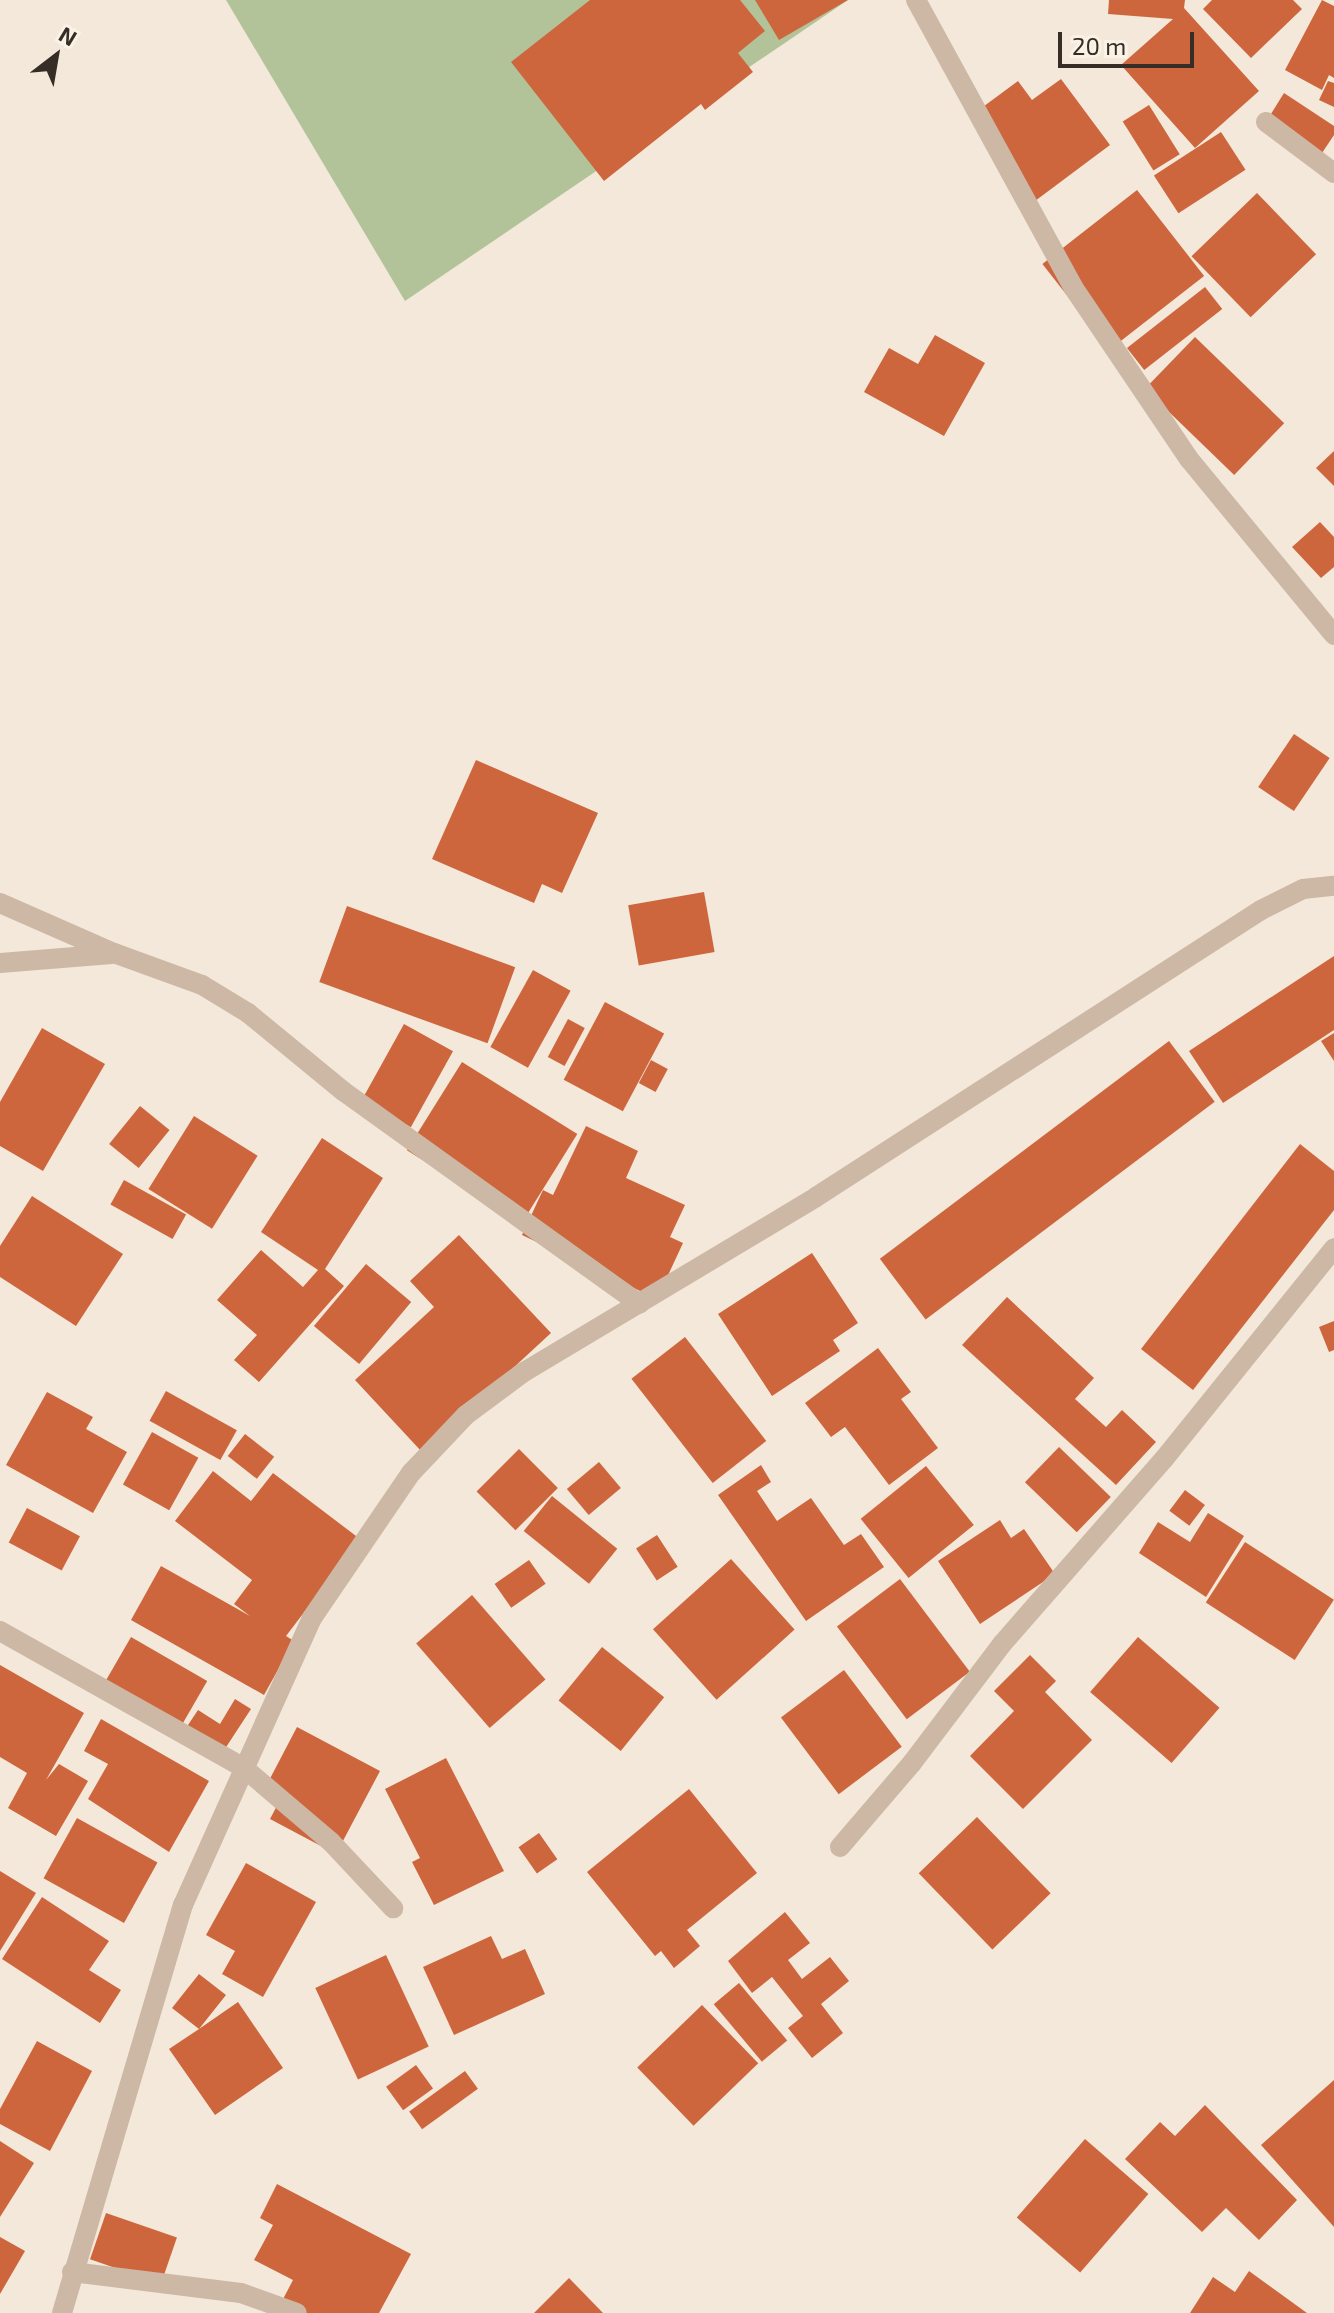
<!DOCTYPE html>
<style>
body{margin:0}
#map{position:relative;width:1334px;height:2313px;overflow:hidden;background:#f3e8da;font-family:"Exo 2",sans-serif}
div>[style]{position:absolute}
[style*='--x']{left:calc(var(--x)*1px);top:calc(var(--y)*1px);width:calc(var(--w)*1px);rotate:calc(var(--a)*1deg)}
.green>*{inset:0;background:#b3c399}
.building>*{inset:0;background:#ce663d;transform-origin:0 0}
.minor>*{height:20px;margin:-10px;padding:0 10px;transform-origin:10px;border-radius:10px;background:#ccb8a5}
span{translate:-50% -50%;white-space:nowrap;text-align:center;line-height:1.15;-webkit-text-stroke:8px #fbf2e6;paint-order:stroke}
.north{position:absolute;left:16px;top:16px;width:80px;height:80px;-webkit-text-stroke:6px #fbf2e6;paint-order:stroke;rotate:31deg;font-size:22px;font-weight:700;line-height:32px;text-align:center;color:#372d27}
.north::after{content:'';display:block;margin:auto;width:28px;height:36px;background:#372d27;clip-path:polygon(50% 0,100% 100%,50% 72%,0 100%)}
.scale{position:absolute;left:1058px;top:32px;width:136px;height:36px;box-sizing:border-box;border:4px solid #372d27;border-top:0;padding-left:10px;font-size:24px;line-height:28px;white-space:nowrap;color:#372d27;-webkit-text-stroke:6px #fbf2e6;paint-order:stroke}
</style>
<div id="map">
<div class="green">
<i style="clip-path:polygon(226px 0,848px 0,405px 301px)"></i>
</div>
<div class="building">
<i style="clip-path:polygon(590px 0,740px 0,765px 31px,738px 53px,753px 72px,705px 110px,701px 104px,604px 181px,511px 62px)"></i>
<i style="clip-path:polygon(755px 0,848px 0,779px 40px)"></i>
<i style="clip-path:polygon(1109px 0,1185px 0,1184px 8px,1259px 91px,1195px 148px,1121px 65px,1173px 19px,1108px 14px)"></i>
<i style="clip-path:polygon(1212px 0,1293px 0,1302px 9px,1251px 58px,1203px 9px)"></i>
<i style="clip-path:polygon(1322px 0,1334px 6px,1334px 78px,1329px 75px,1322px 90px,1285px 70px)"></i>
<i style="clip-path:polygon(1061px 79px,1110px 145px,1035px 201px,972px 115px,1018px 81px,1032px 100px)"></i>
<i style="clip-path:polygon(1328px 81px,1334px 83px,1334px 107px,1319px 100px)"></i>
<i style="clip-path:polygon(1284px 93px,1334px 126px,1334px 135px,1314px 165px,1261px 130px)"></i>
<i style="left:1149px;top:105px;width:58px;height:31px;rotate:58deg"></i>
<i style="left:1221px;top:132px;width:45px;height:80px;rotate:57deg"></i>
<i style="left:1137px;top:190px;width:109px;height:120px;rotate:52deg"></i>
<i style="left:1257px;top:193px;width:85px;height:91px;rotate:46deg"></i>
<i style="left:1205px;top:287px;width:28px;height:99px;rotate:52deg"></i>
<i style="clip-path:polygon(935px 335px,985px 363px,944px 436px,864px 392px,889px 348px,918px 364px)"></i>
<i style="left:1195px;top:337px;width:124px;height:72px;rotate:44deg"></i>
<i style="clip-path:polygon(1334px 451px,1334px 486px,1316px 468px)"></i>
<i style="clip-path:polygon(1320px 522px,1334px 537px,1334px 567px,1321px 578px,1292px 547px)"></i>
<i style="left:1294px;top:734px;width:43px;height:64px;rotate:34deg"></i>
<i style="clip-path:polygon(476px 760px,598px 813px,562px 893px,542px 884px,534px 903px,432px 859px)"></i>
<i style="left:704px;top:892px;width:61px;height:77px;rotate:80deg"></i>
<i style="left:347px;top:906px;width:179px;height:81px;rotate:20deg"></i>
<i style="clip-path:polygon(1334px 956px,1334px 1030px,1223px 1103px,1189px 1051px)"></i>
<i style="left:533px;top:970px;width:43px;height:88px;rotate:29deg"></i>
<i style="left:605px;top:1002px;width:67px;height:88px;rotate:28deg"></i>
<i style="left:568px;top:1019px;width:19px;height:43px;rotate:28deg"></i>
<i style="left:404px;top:1024px;width:56px;height:87px;rotate:29deg"></i>
<i style="clip-path:polygon(42px 1028px,105px 1064px,43px 1171px,0 1146px,0 1102px)"></i>
<i style="clip-path:polygon(1334px 1033px,1334px 1061px,1321px 1041px)"></i>
<i style="left:1169px;top:1041px;width:76px;height:362px;rotate:53deg"></i>
<i style="left:651px;top:1060px;width:19px;height:26px;rotate:28deg"></i>
<i style="left:462px;top:1062px;width:136px;height:104px;rotate:32deg"></i>
<i style="left:140px;top:1106px;width:38px;height:49px;rotate:39deg"></i>
<i style="left:194px;top:1116px;width:75px;height:86px;rotate:32deg"></i>
<i style="clip-path:polygon(586px 1126px,638px 1151px,626px 1178px,685px 1205px,670px 1237px,683px 1243px,657px 1299px,522px 1235px,543px 1190px,553px 1195px)"></i>
<i style="clip-path:polygon(322px 1138px,383px 1178px,325px 1269px,344px 1286px,259px 1382px,234px 1360px,257px 1335px,217px 1300px,261px 1250px,303px 1287px,318px 1270px,261px 1232px)"></i>
<i style="clip-path:polygon(1300px 1144px,1334px 1171px,1334px 1210px,1193px 1390px,1141px 1349px)"></i>
<i style="left:124px;top:1180px;width:71px;height:28px;rotate:29deg"></i>
<i style="clip-path:polygon(32px 1196px,123px 1254px,76px 1326px,0 1277px,0 1246px)"></i>
<i style="clip-path:polygon(459px 1235px,551px 1333px,422px 1452px,355px 1380px,434px 1307px,410px 1281px)"></i>
<i style="clip-path:polygon(812px 1253px,858px 1323px,833px 1340px,840px 1351px,772px 1396px,718px 1314px)"></i>
<i style="left:366px;top:1264px;width:59px;height:81px;rotate:40deg"></i>
<i style="clip-path:polygon(1007px 1297px,1094px 1378px,1075px 1399px,1106px 1427px,1122px 1410px,1156px 1442px,1116px 1485px,962px 1345px)"></i>
<i style="clip-path:polygon(1334px 1321px,1334px 1350px,1329px 1352px,1319px 1327px)"></i>
<i style="left:685px;top:1337px;width:132px;height:68px;rotate:52deg"></i>
<i style="clip-path:polygon(878px 1348px,911px 1392px,901px 1399px,938px 1448px,889px 1485px,845px 1427px,831px 1437px,805px 1403px)"></i>
<i style="left:166px;top:1391px;width:81px;height:34px;rotate:29deg"></i>
<i style="clip-path:polygon(47px 1392px,93px 1417px,86px 1429px,127px 1452px,93px 1513px,6px 1465px)"></i>
<i style="left:152px;top:1432px;width:53px;height:60px;rotate:29deg"></i>
<i style="left:245px;top:1434px;width:37px;height:28px;rotate:38deg"></i>
<i style="left:1059px;top:1447px;width:72px;height:49px;rotate:44deg"></i>
<i style="left:519px;top:1449px;width:55px;height:60px;rotate:45deg"></i>
<i style="left:599px;top:1462px;width:34px;height:42px;rotate:50deg"></i>
<i style="clip-path:polygon(761px 1465px,771px 1482px,757px 1491px,777px 1521px,811px 1498px,844px 1545px,861px 1534px,884px 1567px,806px 1621px,718px 1495px)"></i>
<i style="left:926px;top:1466px;width:76px;height:84px;rotate:51deg"></i>
<i style="clip-path:polygon(213px 1471px,251px 1501px,273px 1473px,360px 1539px,286px 1636px,294px 1641px,264px 1695px,131px 1620px,161px 1566px,250px 1616px,234px 1604px,252px 1580px,175px 1521px)"></i>
<i style="left:1185px;top:1490px;width:25px;height:26px;rotate:37deg"></i>
<i style="left:552px;top:1496px;width:84px;height:45px;rotate:39deg"></i>
<i style="left:27px;top:1508px;width:60px;height:39px;rotate:28deg"></i>
<i style="clip-path:polygon(1208px 1513px,1244px 1536px,1206px 1597px,1139px 1553px,1158px 1522px,1190px 1542px)"></i>
<i style="clip-path:polygon(1000px 1520px,1011px 1538px,1024px 1529px,1055px 1574px,980px 1624px,938px 1561px)"></i>
<i style="left:657px;top:1535px;width:38px;height:25px;rotate:57deg"></i>
<i style="left:1245px;top:1542px;width:106px;height:72px;rotate:33deg"></i>
<i style="left:731px;top:1559px;width:95px;height:105px;rotate:48deg"></i>
<i style="left:529px;top:1560px;width:29px;height:42px;rotate:55deg"></i>
<i style="left:900px;top:1579px;width:116px;height:79px;rotate:53deg"></i>
<i style="left:472px;top:1595px;width:112px;height:74px;rotate:49deg"></i>
<i style="left:131px;top:1637px;width:88px;height:58px;rotate:30deg"></i>
<i style="left:1138px;top:1637px;width:108px;height:73px;rotate:41deg"></i>
<i style="left:602px;top:1647px;width:80px;height:69px;rotate:39deg"></i>
<i style="clip-path:polygon(1030px 1655px,1056px 1681px,1045px 1692px,1092px 1740px,1023px 1809px,970px 1756px,1014px 1711px,994px 1691px)"></i>
<i style="clip-path:polygon(0 1665px,84px 1713px,46px 1780px,59px 1764px,88px 1781px,56px 1836px,8px 1808px,27px 1773px,0 1757px)"></i>
<i style="left:844px;top:1670px;width:96px;height:79px;rotate:53deg"></i>
<i style="clip-path:polygon(235px 1699px,251px 1709px,217px 1761px,180px 1737px,198px 1710px,220px 1724px)"></i>
<i style="clip-path:polygon(101px 1719px,209px 1781px,169px 1852px,88px 1799px,108px 1764px,84px 1751px)"></i>
<i style="clip-path:polygon(297px 1727px,380px 1771px,336px 1854px,270px 1819px,280px 1800px,263px 1792px)"></i>
<i style="clip-path:polygon(446px 1758px,504px 1871px,434px 1905px,412px 1862px,420px 1858px,385px 1789px)"></i>
<i style="clip-path:polygon(689px 1789px,757px 1873px,687px 1930px,700px 1946px,674px 1968px,661px 1951px,655px 1956px,587px 1872px)"></i>
<i style="left:977px;top:1817px;width:106px;height:81px;rotate:46deg"></i>
<i style="left:77px;top:1818px;width:92px;height:69px;rotate:29deg"></i>
<i style="left:539px;top:1833px;width:32px;height:25px;rotate:55deg"></i>
<i style="clip-path:polygon(246px 1863px,316px 1902px,263px 1997px,222px 1974px,235px 1951px,206px 1935px)"></i>
<i style="clip-path:polygon(0 1871px,36px 1893px,0 1951px)"></i>
<i style="clip-path:polygon(42px 1897px,109px 1941px,89px 1970px,121px 1990px,100px 2023px,2px 1959px)"></i>
<i style="clip-path:polygon(785px 1912px,810px 1943px,788px 1960px,802px 1979px,830px 1957px,849px 1981px,821px 2004px,843px 2033px,812px 2058px,788px 2028px,803px 2016px,772px 1977px,752px 1993px,728px 1961px)"></i>
<i style="clip-path:polygon(491px 1936px,502px 1959px,525px 1949px,545px 1994px,454px 2035px,423px 1967px)"></i>
<i style="left:386px;top:1955px;width:101px;height:78px;rotate:65deg"></i>
<i style="clip-path:polygon(199px 1974px,226px 1995px,199px 2029px,238px 2002px,283px 2068px,215px 2115px,169px 2049px,199px 2029px,172px 2008px)"></i>
<i style="left:739px;top:1983px;width:75px;height:33px;rotate:50deg"></i>
<i style="left:702px;top:2005px;width:81px;height:90px;rotate:46deg"></i>
<i style="clip-path:polygon(37px 2041px,92px 2071px,50px 2151px,0 2124px,0 2109px)"></i>
<i style="left:416px;top:2065px;width:29px;height:37px;rotate:54deg"></i>
<i style="left:465px;top:2071px;width:22px;height:69px;rotate:54deg"></i>
<i style="clip-path:polygon(1334px 2080px,1334px 2227px,1261px 2145px)"></i>
<i style="clip-path:polygon(1205px 2105px,1297px 2200px,1259px 2240px,1226px 2208px,1202px 2232px,1125px 2159px,1160px 2122px,1175px 2136px)"></i>
<i style="left:1085px;top:2139px;width:84px;height:104px;rotate:41deg"></i>
<i style="clip-path:polygon(0 2141px,34px 2163px,0 2217px)"></i>
<i style="clip-path:polygon(277px 2184px,411px 2254px,379px 2313px,300px 2313px,281px 2303px,293px 2280px,254px 2260px,273px 2225px,260px 2218px)"></i>
<i style="left:106px;top:2213px;width:75px;height:49px;rotate:19deg"></i>
<i style="clip-path:polygon(0 2237px,25px 2251px,0 2294px)"></i>
<i style="clip-path:polygon(1249px 2271px,1307px 2313px,1190px 2313px,1213px 2277px,1235px 2292px)"></i>
<i style="clip-path:polygon(569px 2278px,603px 2313px,534px 2313px)"></i>
</div>
<div class="minor">
<i style="--x:916;--y:0;--w:327;--a:61.3"></i>
<i style="--x:1073;--y:287;--w:207;--a:56"></i>
<i style="--x:1189;--y:459;--w:228;--a:50.5"></i>
<i style="--x:1266;--y:122;--w:85;--a:36.9"></i>
<i style="--x:0;--y:903;--w:124;--a:23.7"></i>
<i style="--x:114;--y:953;--w:94;--a:20"></i>
<i style="--x:202;--y:985;--w:54;--a:31.3"></i>
<i style="--x:248;--y:1013;--w:123;--a:39.4"></i>
<i style="--x:343;--y:1091;--w:365;--a:35.7"></i>
<i style="--x:0;--y:963;--w:112;--a:-4.6"></i>
<i style="--x:0;--y:1631;--w:280;--a:29.3"></i>
<i style="--x:244;--y:1768;--w:114;--a:40.4"></i>
<i style="--x:331;--y:1842;--w:91;--a:46.8"></i>
<i style="--x:840;--y:1847;--w:111;--a:-49.4"></i>
<i style="--x:912;--y:1763;--w:149;--a:-52.9"></i>
<i style="--x:1002;--y:1644;--w:246;--a:-48.8"></i>
<i style="--x:1164;--y:1459;--w:271;--a:-51.1"></i>
<i style="--x:72;--y:2272;--w:170;--a:7.1"></i>
<i style="--x:241;--y:2293;--w:59;--a:19.7"></i>
<i style="--x:62;--y:2313;--w:426;--a:-73.5"></i>
<i style="--x:183;--y:1905;--w:315;--a:-65.8"></i>
<i style="--x:312;--y:1618;--w:176;--a:-55.7"></i>
<i style="--x:411;--y:1473;--w:80;--a:-46.5"></i>
<i style="--x:466;--y:1415;--w:72;--a:-36.6"></i>
<i style="--x:524;--y:1372;--w:340;--a:-30.9"></i>
<i style="--x:816;--y:1197;--w:530;--a:-32.82"></i>
<i style="--x:1261;--y:910;--w:47;--a:-26.6"></i>
<i style="--x:1303;--y:889;--w:31;--a:-6"></i>
</div>
<div class="north">N</div>
<div class="scale">20 m</div>
</div>
